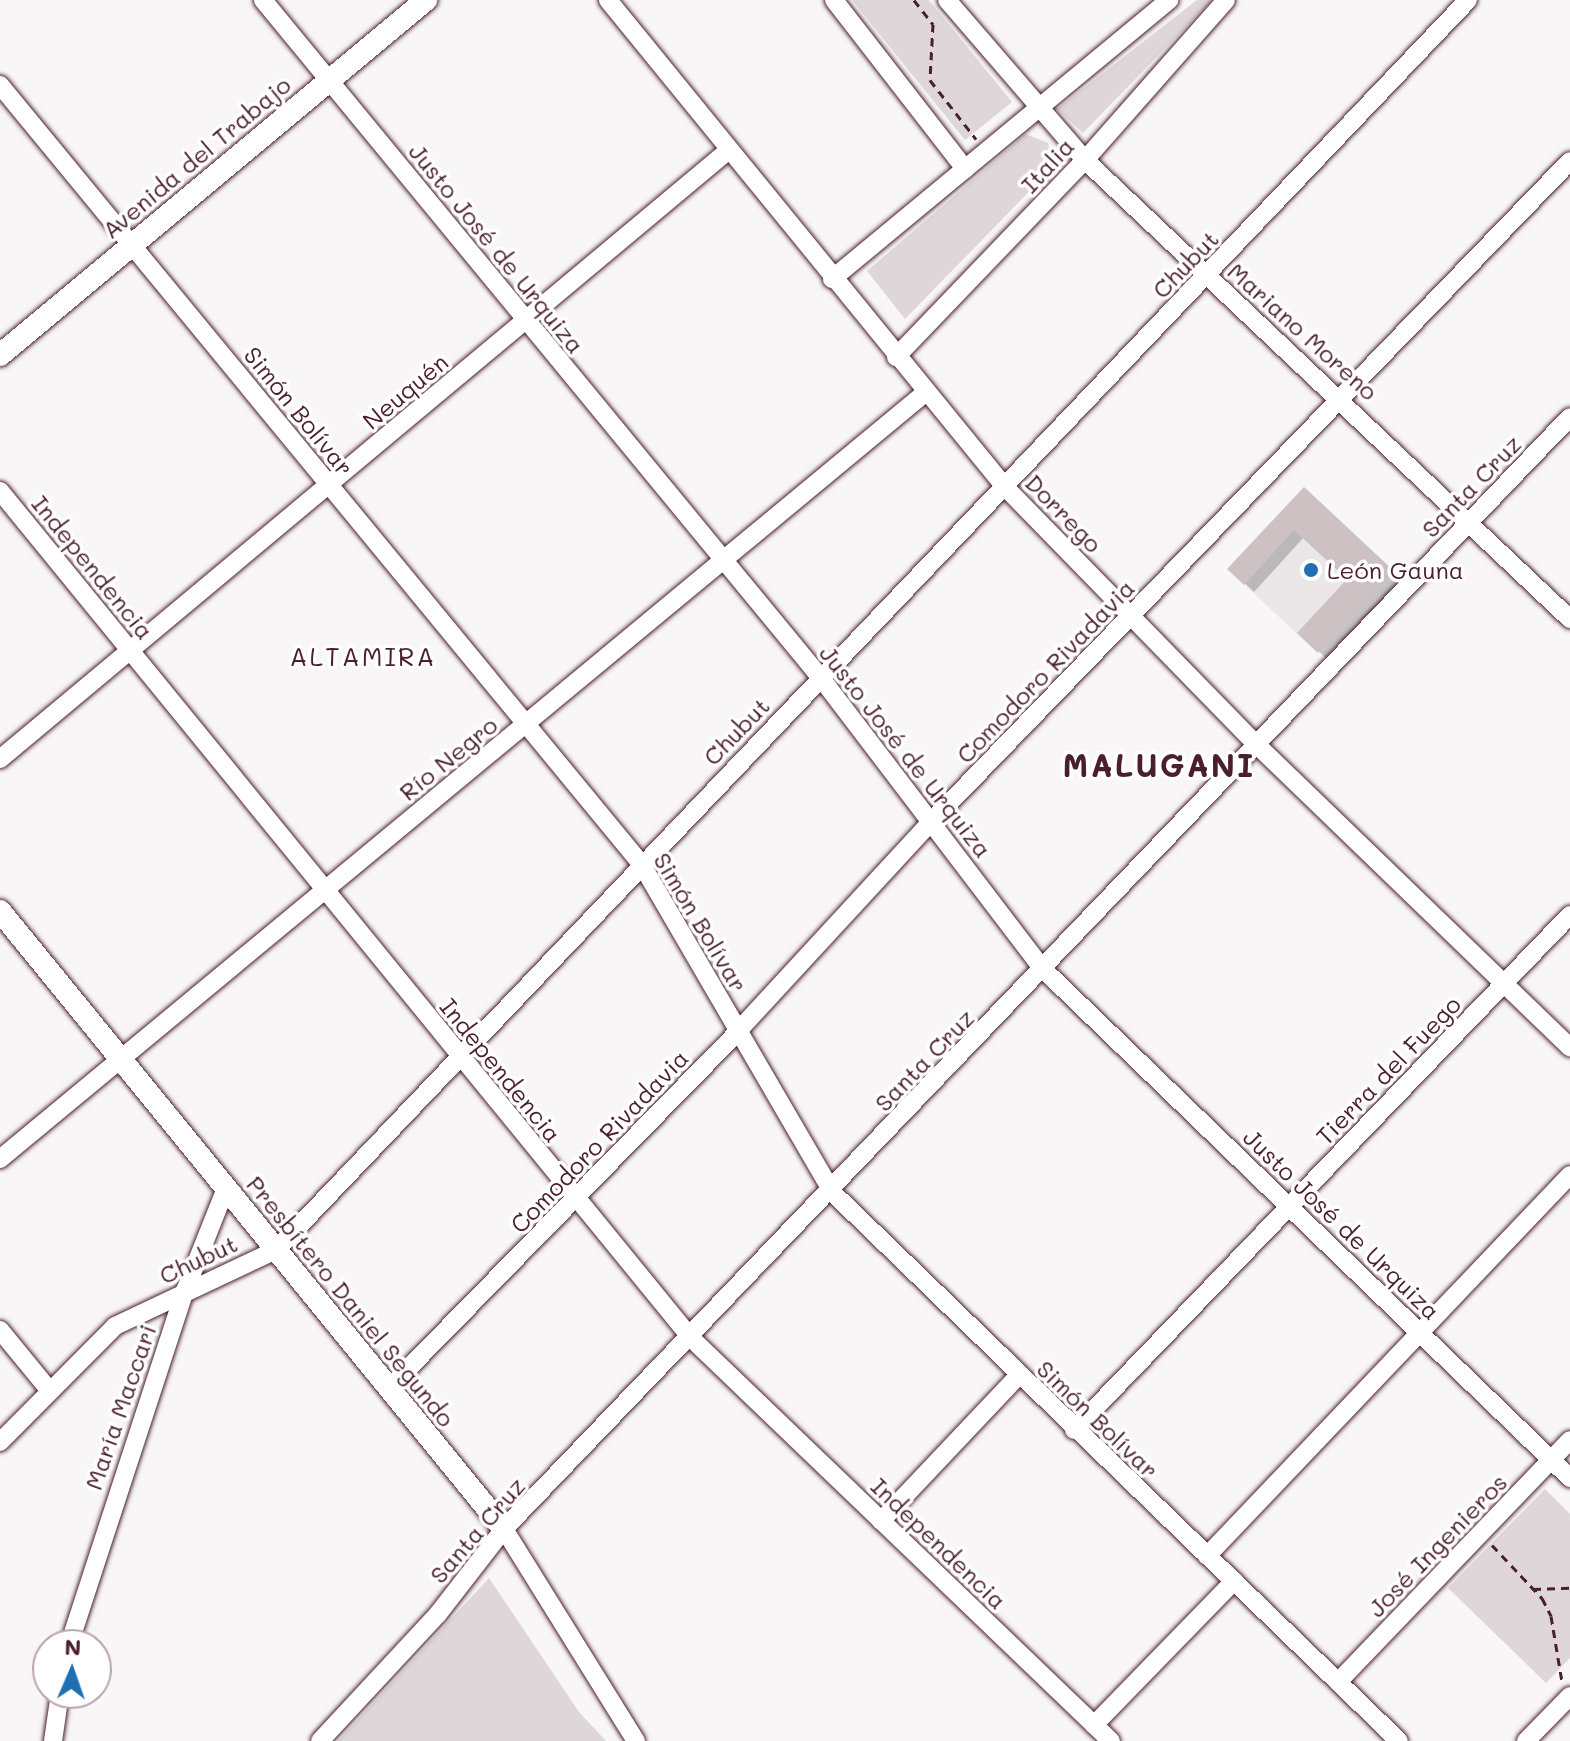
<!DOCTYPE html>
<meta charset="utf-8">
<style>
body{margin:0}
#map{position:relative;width:1570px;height:1741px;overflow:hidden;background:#f8f6f7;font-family:Mali,sans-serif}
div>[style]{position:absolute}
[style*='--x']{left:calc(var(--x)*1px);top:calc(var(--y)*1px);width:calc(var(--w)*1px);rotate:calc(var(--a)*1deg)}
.built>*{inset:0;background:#ebe6e8;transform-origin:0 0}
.green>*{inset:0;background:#ded6d9}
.shadow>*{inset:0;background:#0003}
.building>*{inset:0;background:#cdc1c4}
.path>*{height:3px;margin-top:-1.5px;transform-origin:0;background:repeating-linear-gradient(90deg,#4a1f2b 0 8px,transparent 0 14px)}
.roads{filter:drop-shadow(0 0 2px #4a1f2b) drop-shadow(0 0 2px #4a1f2b)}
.minor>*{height:18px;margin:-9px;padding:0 9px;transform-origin:9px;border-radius:9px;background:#fff}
.major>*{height:22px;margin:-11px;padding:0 11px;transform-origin:11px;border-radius:11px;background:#fff}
.dots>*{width:22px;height:22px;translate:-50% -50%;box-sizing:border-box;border:4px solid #fff;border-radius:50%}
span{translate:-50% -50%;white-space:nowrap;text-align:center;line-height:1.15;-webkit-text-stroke:7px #fff;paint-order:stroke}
.street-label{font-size:24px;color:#4a1f2b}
.poi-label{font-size:24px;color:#4a1f2b}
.left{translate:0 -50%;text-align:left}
.neighbourhood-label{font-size:26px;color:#4a1f2b;letter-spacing:2px}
.district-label{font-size:32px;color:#4a1f2b;font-weight:700;letter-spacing:2px}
.north{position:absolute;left:32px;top:1629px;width:80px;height:80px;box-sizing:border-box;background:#fff;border:2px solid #b7a5aa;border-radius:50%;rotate:2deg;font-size:22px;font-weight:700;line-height:32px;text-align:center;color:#4a1f2b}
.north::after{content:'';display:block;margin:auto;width:28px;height:36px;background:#1f6fb2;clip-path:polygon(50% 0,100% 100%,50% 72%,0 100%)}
</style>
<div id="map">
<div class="built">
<i style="left:1304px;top:487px;width:123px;height:112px;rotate:43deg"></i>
</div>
<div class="green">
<i style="clip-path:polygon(852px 0,929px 0,1012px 102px,965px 140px)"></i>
<i style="clip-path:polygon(1197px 0,1212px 0,1083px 133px,1057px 109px)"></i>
<i style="clip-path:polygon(1026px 134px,1048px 143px,1054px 166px,905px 319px,867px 271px)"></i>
<i style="clip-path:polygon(1545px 1489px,1570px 1514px,1570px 1658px,1546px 1683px,1448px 1588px)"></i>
<i style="clip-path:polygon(489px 1578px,579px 1712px,606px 1741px,338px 1741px)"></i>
</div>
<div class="shadow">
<i style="clip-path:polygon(1304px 490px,1402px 581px,1328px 660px,1300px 633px,1349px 579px,1304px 537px,1254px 592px,1230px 569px)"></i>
</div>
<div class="building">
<i style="clip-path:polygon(1304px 487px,1394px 571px,1318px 653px,1297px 633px,1347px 579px,1294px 530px,1244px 585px,1227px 569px)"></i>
</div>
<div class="path">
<i style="--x:914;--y:0;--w:31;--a:52"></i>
<i style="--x:933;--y:24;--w:56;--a:93.1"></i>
<i style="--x:930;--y:80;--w:75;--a:52.1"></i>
<i style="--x:1492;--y:1545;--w:73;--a:46.7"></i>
<i style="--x:1542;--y:1598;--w:20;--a:63"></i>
<i style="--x:1551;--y:1616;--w:67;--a:80.5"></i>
<i style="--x:1533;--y:1589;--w:37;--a:-2"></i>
</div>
<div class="roads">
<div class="minor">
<i style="--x:263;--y:0;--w:878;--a:50.55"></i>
<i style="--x:821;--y:678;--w:366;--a:52.7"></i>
<i style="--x:1043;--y:969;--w:733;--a:44"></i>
<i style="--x:608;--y:0;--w:628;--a:50.81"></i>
<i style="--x:1005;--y:487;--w:362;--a:45.7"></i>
<i style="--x:1258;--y:746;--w:434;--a:44"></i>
<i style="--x:834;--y:0;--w:214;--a:52.2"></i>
<i style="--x:947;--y:0;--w:211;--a:49.2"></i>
<i style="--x:1085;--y:160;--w:668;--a:43.42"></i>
<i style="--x:0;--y:85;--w:1010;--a:50.54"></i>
<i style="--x:642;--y:865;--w:378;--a:59.8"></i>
<i style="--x:832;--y:1192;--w:789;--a:44.08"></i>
<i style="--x:832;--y:279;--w:438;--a:-39.6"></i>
<i style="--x:896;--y:357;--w:273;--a:-46.2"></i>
<i style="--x:1085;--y:160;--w:213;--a:-48.6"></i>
<i style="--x:0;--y:491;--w:1093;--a:50.79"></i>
<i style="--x:691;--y:1338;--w:582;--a:43.82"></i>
<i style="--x:0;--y:759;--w:950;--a:-39.88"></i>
<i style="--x:0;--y:1159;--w:1202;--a:-39.63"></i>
<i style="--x:0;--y:1330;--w:79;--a:50.7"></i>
<i style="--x:389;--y:1388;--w:499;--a:-45.6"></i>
<i style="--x:738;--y:1031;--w:284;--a:-47.3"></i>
<i style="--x:931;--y:822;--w:919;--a:-45.97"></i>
<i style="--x:1074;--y:1430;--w:715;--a:-46.08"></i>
<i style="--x:0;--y:1442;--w:163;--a:-45.2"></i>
<i style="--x:115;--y:1326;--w:178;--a:-25.3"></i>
<i style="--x:276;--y:1250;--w:1727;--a:-46.36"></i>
<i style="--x:881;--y:1521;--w:199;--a:-46.6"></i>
<i style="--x:504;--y:1529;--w:250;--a:58.1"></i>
<i style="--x:1207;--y:1556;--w:526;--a:-46.39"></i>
<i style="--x:69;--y:1645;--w:373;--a:-71.9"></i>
<i style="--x:185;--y:1291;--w:111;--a:-68.3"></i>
<i style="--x:1338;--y:1682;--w:335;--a:-46.2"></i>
<i style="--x:1094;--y:1725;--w:201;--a:-45.8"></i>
<i style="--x:53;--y:1741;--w:49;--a:-81.7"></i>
<i style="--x:320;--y:1741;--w:173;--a:-47.1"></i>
<i style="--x:438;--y:1614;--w:108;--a:-52.2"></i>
<i style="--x:504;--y:1529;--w:1540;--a:-46.21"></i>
<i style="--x:1526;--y:1741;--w:63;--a:-45.6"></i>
</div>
<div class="major">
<i style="--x:0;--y:355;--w:555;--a:-39.81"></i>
<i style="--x:0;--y:911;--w:797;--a:50.8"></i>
</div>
</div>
<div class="dots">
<i style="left:1311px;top:570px;background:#1f6fb2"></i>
</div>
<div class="street-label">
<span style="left:196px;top:157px;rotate:-40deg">Avenida del Trabajo</span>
<span style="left:1047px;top:165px;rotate:-47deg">Italia</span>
<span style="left:497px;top:248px;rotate:51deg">Justo José de Urquiza</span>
<span style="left:1185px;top:264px;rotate:-46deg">Chubut</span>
<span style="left:1303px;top:331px;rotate:42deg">Mariano Moreno</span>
<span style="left:405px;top:391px;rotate:-40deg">Neuquén</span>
<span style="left:299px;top:411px;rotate:51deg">Simón Bolívar</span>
<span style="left:1471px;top:486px;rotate:-46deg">Santa Cruz</span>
<span style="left:1064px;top:513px;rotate:46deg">Dorrego</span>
<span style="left:93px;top:567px;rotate:51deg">Independencia</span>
<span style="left:1045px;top:671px;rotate:-46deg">Comodoro Rivadavia</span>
<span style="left:736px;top:731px;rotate:-46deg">Chubut</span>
<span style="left:906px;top:751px;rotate:52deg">Justo José de Urquiza</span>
<span style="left:448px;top:758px;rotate:-39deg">Río Negro</span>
<span style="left:701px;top:922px;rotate:59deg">Simón Bolívar</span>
<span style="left:924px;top:1060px;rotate:-46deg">Santa Cruz</span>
<span style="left:501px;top:1070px;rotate:51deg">Independencia</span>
<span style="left:1388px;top:1070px;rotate:-46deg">Tierra del Fuego</span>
<span style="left:599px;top:1141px;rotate:-46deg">Comodoro Rivadavia</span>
<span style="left:1342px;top:1224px;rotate:44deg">Justo José de Urquiza</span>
<span style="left:198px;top:1259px;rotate:-25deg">Chubut</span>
<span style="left:351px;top:1301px;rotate:51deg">Presbítero Daniel Segundo</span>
<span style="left:120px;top:1407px;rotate:-71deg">María Maccari</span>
<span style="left:1098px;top:1419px;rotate:44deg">Simón Bolívar</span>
<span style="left:477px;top:1530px;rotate:-49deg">Santa Cruz</span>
<span style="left:939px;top:1543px;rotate:44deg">Independencia</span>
<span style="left:1437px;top:1545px;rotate:-46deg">José Ingenieros</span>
</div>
<div class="poi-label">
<span class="left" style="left:1327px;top:570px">León Gauna</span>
</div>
<div class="neighbourhood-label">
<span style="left:363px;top:657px">ALTAMIRA</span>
</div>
<div class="district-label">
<span style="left:1159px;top:764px">MALUGANI</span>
</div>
<div class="north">N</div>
</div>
